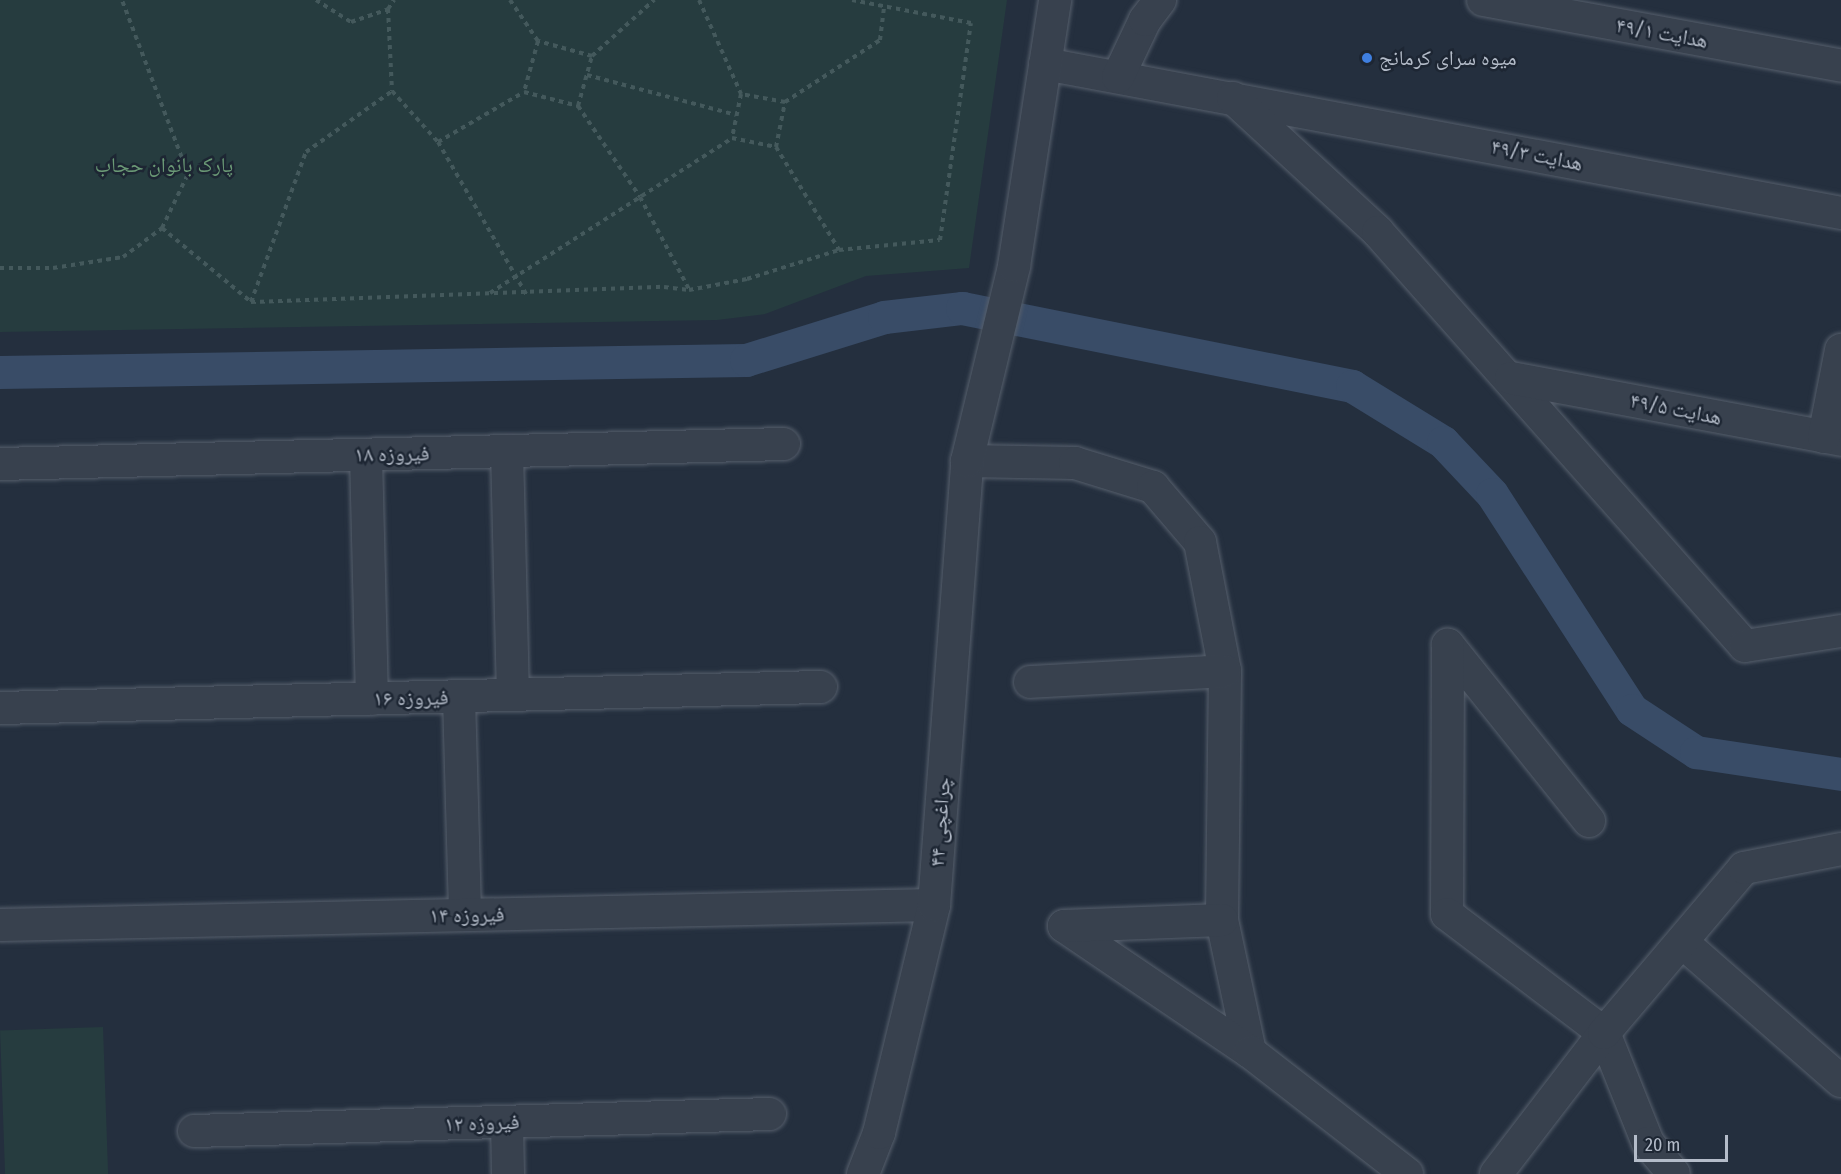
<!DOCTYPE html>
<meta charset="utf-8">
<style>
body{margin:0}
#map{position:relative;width:1841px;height:1174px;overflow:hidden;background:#242f3e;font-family:"Fira Sans Condensed","Noto Naskh Arabic",sans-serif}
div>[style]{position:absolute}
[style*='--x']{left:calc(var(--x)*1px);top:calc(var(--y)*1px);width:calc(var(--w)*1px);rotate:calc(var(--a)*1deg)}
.green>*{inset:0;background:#263c3f;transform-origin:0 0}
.canal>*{height:33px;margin:-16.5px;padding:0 16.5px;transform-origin:16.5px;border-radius:16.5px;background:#394c67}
.path>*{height:4px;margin-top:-2px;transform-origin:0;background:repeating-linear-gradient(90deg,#44595c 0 4.5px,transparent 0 9px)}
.roads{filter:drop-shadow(0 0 2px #565f6c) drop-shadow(0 0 2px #565f6c)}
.minor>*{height:32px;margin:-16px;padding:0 16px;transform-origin:16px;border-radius:16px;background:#38414e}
.dots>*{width:16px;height:16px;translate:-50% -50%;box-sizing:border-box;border:3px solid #1d2633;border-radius:50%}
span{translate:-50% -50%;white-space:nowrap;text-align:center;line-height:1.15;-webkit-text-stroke:5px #1d2633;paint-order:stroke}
.street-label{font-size:21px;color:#b4bcc9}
.poi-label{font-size:21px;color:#b4bcc9}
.left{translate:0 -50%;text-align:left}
.park-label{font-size:21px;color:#6b9a76}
.scale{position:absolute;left:1634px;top:1135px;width:94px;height:27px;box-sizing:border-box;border:3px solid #b4bcc9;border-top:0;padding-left:8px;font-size:18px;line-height:21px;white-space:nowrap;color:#b4bcc9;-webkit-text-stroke:4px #1d2633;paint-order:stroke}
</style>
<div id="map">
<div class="green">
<i style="clip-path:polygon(0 0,1007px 0,969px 268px,866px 276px,765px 314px,717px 320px,0 332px)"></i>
<i style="left:103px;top:1027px;width:147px;height:103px;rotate:88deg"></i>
</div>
<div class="canal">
<i style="--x:0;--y:372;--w:746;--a:-0.92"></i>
<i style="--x:746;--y:360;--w:145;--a:-17.3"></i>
<i style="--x:884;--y:317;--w:79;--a:-6.6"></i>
<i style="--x:962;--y:308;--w:398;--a:11.3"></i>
<i style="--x:1352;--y:386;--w:107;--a:31.6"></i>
<i style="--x:1443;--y:442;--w:71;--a:46.7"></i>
<i style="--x:1492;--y:494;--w:257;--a:57.1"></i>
<i style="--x:1632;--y:710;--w:77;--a:33.3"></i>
<i style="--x:1696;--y:752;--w:147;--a:8.6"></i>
</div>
<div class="path">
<i style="--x:316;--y:0;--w:41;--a:32.2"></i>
<i style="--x:351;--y:22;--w:39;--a:-19"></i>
<i style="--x:388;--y:9;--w:11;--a:-56"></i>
<i style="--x:510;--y:0;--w:50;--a:55.7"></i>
<i style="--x:699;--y:0;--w:103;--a:65.9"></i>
<i style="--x:741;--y:94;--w:45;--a:101.6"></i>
<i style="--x:732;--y:138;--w:45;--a:11.6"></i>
<i style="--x:776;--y:147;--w:46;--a:-78.7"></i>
<i style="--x:785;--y:102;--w:45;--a:-169.7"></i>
<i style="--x:388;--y:9;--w:82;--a:87.2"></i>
<i style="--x:392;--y:91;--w:69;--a:48"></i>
<i style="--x:438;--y:142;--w:176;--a:59.9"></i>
<i style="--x:592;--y:56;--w:84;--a:-42.1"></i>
<i style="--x:587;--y:75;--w:154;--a:15"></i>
<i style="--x:785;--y:102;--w:113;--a:-33.1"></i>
<i style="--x:880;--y:40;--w:34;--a:-83"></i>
<i style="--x:578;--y:106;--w:52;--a:-74.4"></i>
<i style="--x:592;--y:56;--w:56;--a:-164.5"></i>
<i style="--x:538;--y:41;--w:53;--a:105.4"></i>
<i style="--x:524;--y:92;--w:56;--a:14.5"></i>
<i style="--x:578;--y:106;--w:110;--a:55.7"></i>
<i style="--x:640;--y:197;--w:104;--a:62"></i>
<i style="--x:438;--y:142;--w:99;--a:-30.2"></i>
<i style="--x:776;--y:147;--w:121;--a:58.5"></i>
<i style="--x:162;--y:228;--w:116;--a:39.7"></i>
<i style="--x:251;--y:302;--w:413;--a:-2.1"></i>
<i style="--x:664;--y:287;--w:25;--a:7"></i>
<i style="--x:689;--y:290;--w:59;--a:-10.7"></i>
<i style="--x:747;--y:279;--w:96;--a:-17.5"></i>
<i style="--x:839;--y:250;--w:101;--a:-5.7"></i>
<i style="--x:940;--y:240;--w:219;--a:-81.9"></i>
<i style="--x:971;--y:23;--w:121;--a:-169.1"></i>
<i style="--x:0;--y:268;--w:53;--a:0"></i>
<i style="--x:53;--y:268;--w:71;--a:-8.9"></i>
<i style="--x:123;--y:257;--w:49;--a:-36.6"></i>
<i style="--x:162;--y:228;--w:60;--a:-64.3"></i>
<i style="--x:188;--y:174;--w:186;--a:-110.8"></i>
<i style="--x:490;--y:293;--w:287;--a:-32.6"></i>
<i style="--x:251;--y:302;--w:160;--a:-69.9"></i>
<i style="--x:306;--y:152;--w:105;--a:-35.3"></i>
</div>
<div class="roads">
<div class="minor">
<i style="--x:1483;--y:0;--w:364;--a:10.4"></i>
<i style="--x:1045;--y:64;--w:810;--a:10.6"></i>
<i style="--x:1118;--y:77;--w:63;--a:-64.7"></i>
<i style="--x:1145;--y:20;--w:25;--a:-53"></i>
<i style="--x:1233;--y:98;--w:197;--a:42.7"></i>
<i style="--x:1378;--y:232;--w:553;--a:48.44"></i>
<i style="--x:1745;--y:646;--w:97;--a:-8.9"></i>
<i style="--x:1511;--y:378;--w:336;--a:10.6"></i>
<i style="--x:1824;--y:437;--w:89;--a:-78.9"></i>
<i style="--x:507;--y:451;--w:244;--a:88.6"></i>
<i style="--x:366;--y:455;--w:244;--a:88.6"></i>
<i style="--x:967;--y:461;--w:108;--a:1.1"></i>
<i style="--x:1075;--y:463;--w:82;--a:17.1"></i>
<i style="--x:1153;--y:487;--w:72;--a:49.5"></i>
<i style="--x:1200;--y:542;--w:131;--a:79"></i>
<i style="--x:1225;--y:671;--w:249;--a:90.7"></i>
<i style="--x:1222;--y:920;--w:135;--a:78"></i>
<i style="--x:0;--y:464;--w:784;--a:-1.46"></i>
<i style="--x:1030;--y:682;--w:195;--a:-3.2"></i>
<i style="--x:459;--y:697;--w:218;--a:88.4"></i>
<i style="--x:0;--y:708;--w:821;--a:-1.47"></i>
<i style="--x:1589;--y:821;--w:226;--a:-128.7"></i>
<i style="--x:1448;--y:645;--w:269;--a:90.2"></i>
<i style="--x:1447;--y:914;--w:197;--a:37.2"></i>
<i style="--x:1604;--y:1033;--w:118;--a:68.2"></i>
<i style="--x:1648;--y:1143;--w:40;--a:50"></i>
<i style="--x:0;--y:925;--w:934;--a:-1.23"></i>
<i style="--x:1064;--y:926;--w:225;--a:34.1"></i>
<i style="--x:1250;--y:1052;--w:199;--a:37.8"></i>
<i style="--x:1064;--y:926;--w:158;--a:-2.2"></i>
<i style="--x:1682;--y:942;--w:211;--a:41.2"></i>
<i style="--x:507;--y:1122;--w:52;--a:88.9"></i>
<i style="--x:194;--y:1131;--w:576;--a:-1.69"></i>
<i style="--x:863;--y:1174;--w:44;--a:-68.7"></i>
<i style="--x:879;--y:1133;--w:235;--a:-76.4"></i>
<i style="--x:934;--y:905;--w:445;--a:-85.7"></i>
<i style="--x:967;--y:461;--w:201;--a:-76.4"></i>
<i style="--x:1014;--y:266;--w:269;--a:-81.2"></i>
<i style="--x:1496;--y:1174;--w:178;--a:-52.5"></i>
<i style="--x:1604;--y:1033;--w:216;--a:-49.7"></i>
<i style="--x:1744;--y:868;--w:99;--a:-11.1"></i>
</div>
</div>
<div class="dots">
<i style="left:1367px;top:58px;background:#3f7fe0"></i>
</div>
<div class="street-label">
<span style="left:1662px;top:33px;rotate:10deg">هدایت ۴۹/۱</span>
<span style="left:1537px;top:155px;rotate:11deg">هدایت ۴۹/۳</span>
<span style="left:1676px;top:409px;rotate:11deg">هدایت ۴۹/۵</span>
<span style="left:392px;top:454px;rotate:-1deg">فیروزه ۱۸</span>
<span style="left:411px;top:698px;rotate:-1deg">فیروزه ۱۶</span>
<span style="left:940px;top:822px;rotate:-86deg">چراغچی ۴۴</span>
<span style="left:467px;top:915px;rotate:-1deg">فیروزه ۱۴</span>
<span style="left:482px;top:1123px;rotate:-2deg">فیروزه ۱۲</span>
</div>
<div class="poi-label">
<span class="left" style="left:1379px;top:58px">میوه سرای کرمانج</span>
</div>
<div class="park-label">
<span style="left:164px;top:165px">پارک بانوان حجاب</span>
</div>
<div class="scale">20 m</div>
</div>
